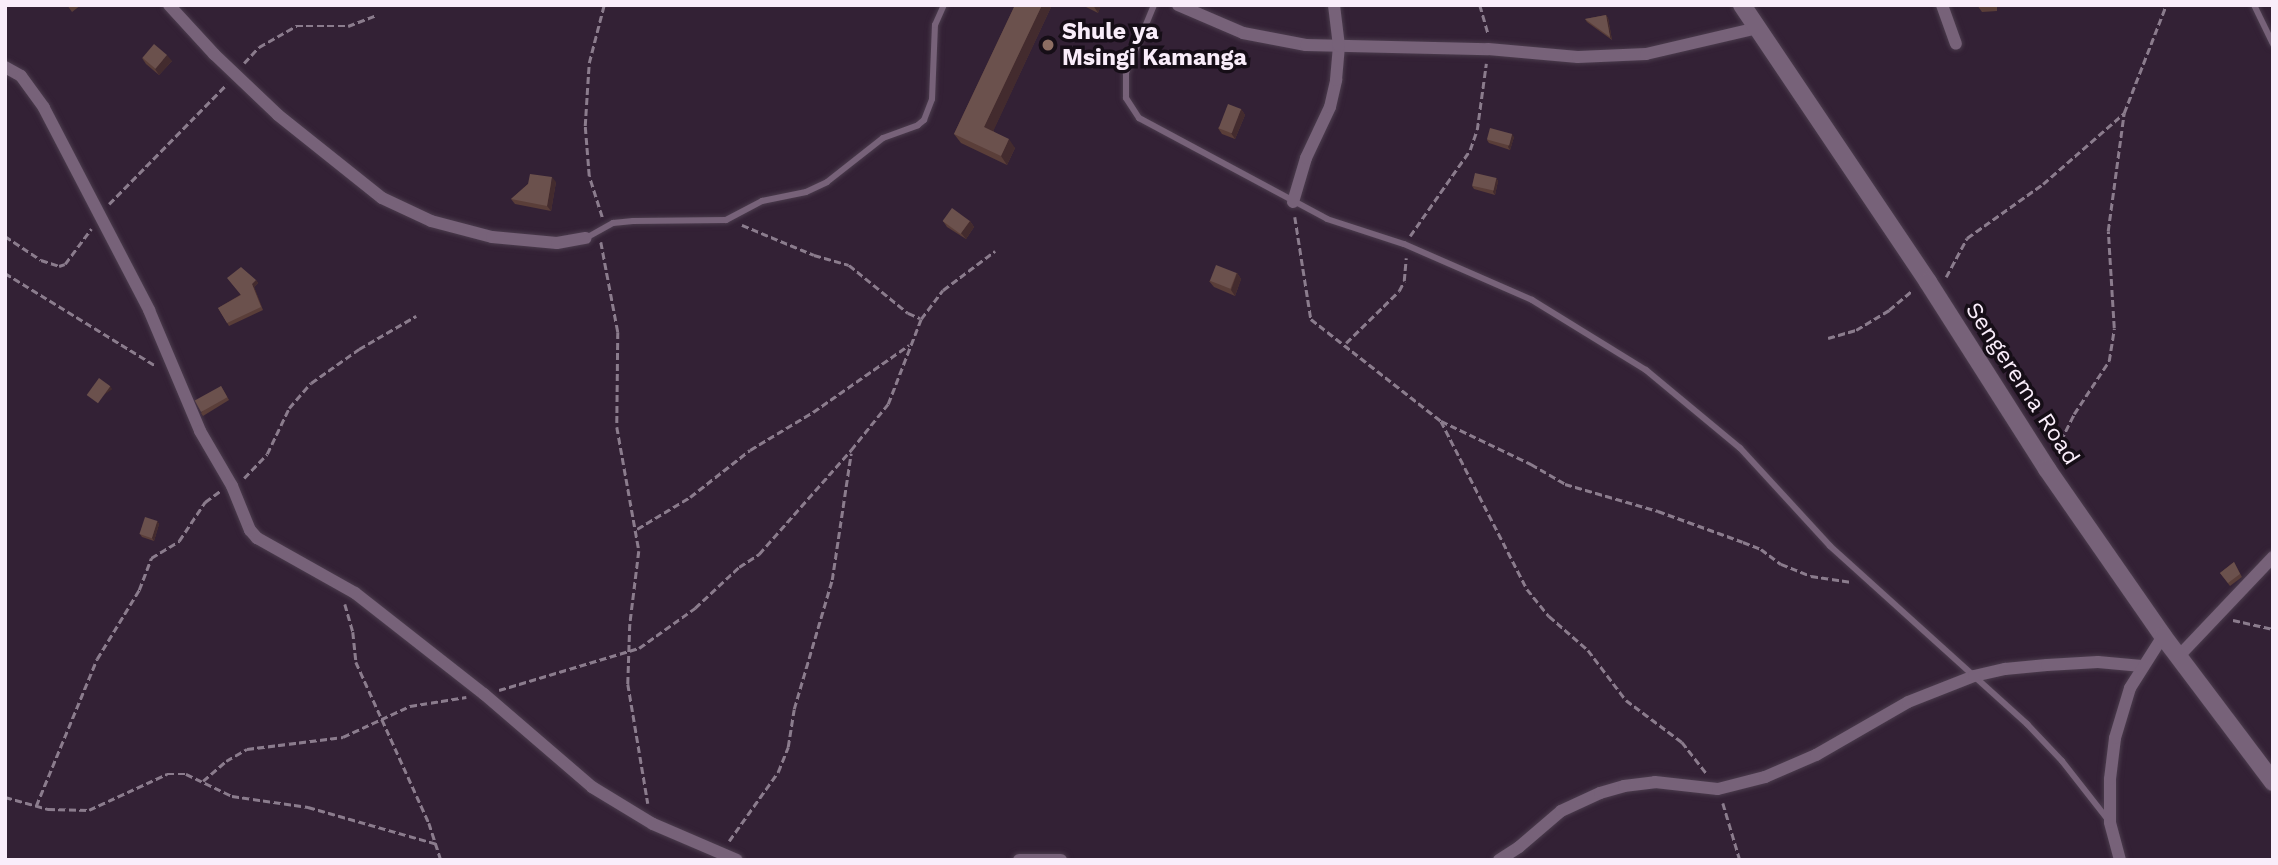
<!DOCTYPE html>
<style>
body{margin:0}
#map{position:relative;width:2278px;height:865px;overflow:hidden;background:#332135;font-family:"Work Sans",sans-serif}
div>[style]{position:absolute}
[style*='--x']{left:calc(var(--x)*1px);top:calc(var(--y)*1px);width:calc(var(--w)*1px);rotate:calc(var(--a)*1deg)}
.path>*{height:2.5px;margin-top:-1.25px;transform-origin:0;background:repeating-linear-gradient(90deg,#8b7c8d 0 7px,transparent 0 10.5px)}
.roads{filter:drop-shadow(0 0 2px #4b3c4d) drop-shadow(0 0 2px #4b3c4d)}
.lane>*{height:6px;margin:-3px;padding:0 3px;transform-origin:3px;border-radius:3px;background:#776279}
.street>*{height:12px;margin:-6px;padding:0 6px;transform-origin:6px;border-radius:6px;background:#776279}
.secondary>*{height:18px;margin:-9px;padding:0 9px;transform-origin:9px;border-radius:9px;background:#776279}
.wall>*{inset:0;background:#5a3e39}
.shaded-wall>*{inset:0;background:#432b2e;transform-origin:0 0}
.building>*{inset:0;background:#6b514d;transform-origin:0 0}
.dots>*{width:19px;height:19px;translate:-50% -50%;box-sizing:border-box;border:4px solid #160e17;border-radius:50%}
span{translate:-50% -50%;white-space:nowrap;text-align:center;line-height:1.15;-webkit-text-stroke:7px #160e17;paint-order:stroke}
.poi-label{font-size:23px;color:#f9edfa;font-weight:700}
.left{translate:0 -50%;text-align:left}
.street-label{font-size:23px;color:#f9edfa}
.frame{position:absolute;inset:0;border:7px solid #f9edfa;pointer-events:none}
</style>
<div id="map">
<div class="path">
<i style="--x:1480;--y:5;--w:29;--a:74"></i>
<i style="--x:244;--y:63;--w:22;--a:-47"></i>
<i style="--x:259;--y:47;--w:43;--a:-29.6"></i>
<i style="--x:296;--y:26;--w:52;--a:0"></i>
<i style="--x:348;--y:26;--w:31;--a:-21"></i>
<i style="--x:109;--y:204;--w:168;--a:-45.5"></i>
<i style="--x:602;--y:217;--w:43;--a:-107.6"></i>
<i style="--x:589;--y:176;--w:50;--a:-94.6"></i>
<i style="--x:585;--y:126;--w:63;--a:-86.4"></i>
<i style="--x:589;--y:63;--w:60;--a:-75.5"></i>
<i style="--x:1295;--y:217;--w:103;--a:81.1"></i>
<i style="--x:1311;--y:319;--w:165;--a:38.1"></i>
<i style="--x:1441;--y:421;--w:100;--a:25.5"></i>
<i style="--x:1531;--y:464;--w:39;--a:30"></i>
<i style="--x:1565;--y:484;--w:97;--a:16.2"></i>
<i style="--x:1658;--y:511;--w:90;--a:20"></i>
<i style="--x:1743;--y:542;--w:19;--a:21"></i>
<i style="--x:1761;--y:549;--w:25;--a:37"></i>
<i style="--x:1781;--y:564;--w:32;--a:22"></i>
<i style="--x:1811;--y:576;--w:41;--a:8.3"></i>
<i style="--x:742;--y:225;--w:78;--a:22.6"></i>
<i style="--x:814;--y:255;--w:36;--a:16"></i>
<i style="--x:849;--y:265;--w:76;--a:39.1"></i>
<i style="--x:908;--y:313;--w:13;--a:23"></i>
<i style="--x:5;--y:236;--w:43;--a:33.7"></i>
<i style="--x:41;--y:260;--w:19;--a:18"></i>
<i style="--x:59;--y:266;--w:6;--a:-18"></i>
<i style="--x:65;--y:264;--w:44;--a:-53.4"></i>
<i style="--x:1410;--y:236;--w:105;--a:-55.1"></i>
<i style="--x:1470;--y:150;--w:21;--a:-71"></i>
<i style="--x:1477;--y:130;--w:67;--a:-82.2"></i>
<i style="--x:601;--y:242;--w:92;--a:79.3"></i>
<i style="--x:618;--y:332;--w:95;--a:90.6"></i>
<i style="--x:617;--y:427;--w:126;--a:79.9"></i>
<i style="--x:639;--y:551;--w:74;--a:97"></i>
<i style="--x:630;--y:624;--w:60;--a:91.9"></i>
<i style="--x:628;--y:684;--w:121;--a:80.5"></i>
<i style="--x:5;--y:273;--w:177;--a:31.6"></i>
<i style="--x:1946;--y:277;--w:44;--a:-61.7"></i>
<i style="--x:1967;--y:238;--w:93;--a:-35.4"></i>
<i style="--x:2043;--y:184;--w:108;--a:-41.2"></i>
<i style="--x:1828;--y:338;--w:29;--a:-16"></i>
<i style="--x:1856;--y:330;--w:39;--a:-31"></i>
<i style="--x:1889;--y:310;--w:31;--a:-40"></i>
<i style="--x:1346;--y:343;--w:74;--a:-44.5"></i>
<i style="--x:1399;--y:291;--w:11;--a:-63"></i>
<i style="--x:1404;--y:281;--w:23;--a:-85"></i>
<i style="--x:1441;--y:421;--w:189;--a:62.9"></i>
<i style="--x:1527;--y:589;--w:35;--a:51"></i>
<i style="--x:1549;--y:616;--w:52;--a:41.1"></i>
<i style="--x:1588;--y:650;--w:63;--a:52.8"></i>
<i style="--x:1626;--y:700;--w:70;--a:36.9"></i>
<i style="--x:1682;--y:742;--w:39;--a:52"></i>
<i style="--x:2056;--y:450;--w:40;--a:-63.4"></i>
<i style="--x:2074;--y:414;--w:64;--a:-56.6"></i>
<i style="--x:2109;--y:361;--w:33;--a:-81"></i>
<i style="--x:2114;--y:328;--w:97;--a:-93.5"></i>
<i style="--x:2108;--y:231;--w:119;--a:-82.3"></i>
<i style="--x:2124;--y:113;--w:116;--a:-68.7"></i>
<i style="--x:244;--y:478;--w:33;--a:-46"></i>
<i style="--x:267;--y:454;--w:51;--a:-64.4"></i>
<i style="--x:289;--y:408;--w:33;--a:-49"></i>
<i style="--x:311;--y:383;--w:59;--a:-35.3"></i>
<i style="--x:359;--y:349;--w:66;--a:-30.1"></i>
<i style="--x:637;--y:529;--w:62;--a:-31.1"></i>
<i style="--x:690;--y:497;--w:76;--a:-38.1"></i>
<i style="--x:750;--y:450;--w:74;--a:-31.1"></i>
<i style="--x:813;--y:412;--w:117;--a:-34.9"></i>
<i style="--x:345;--y:604;--w:29;--a:74"></i>
<i style="--x:353;--y:632;--w:30;--a:84"></i>
<i style="--x:356;--y:662;--w:177;--a:65.6"></i>
<i style="--x:429;--y:823;--w:39;--a:72"></i>
<i style="--x:2233;--y:620;--w:41;--a:12.7"></i>
<i style="--x:499;--y:690;--w:146;--a:-16.7"></i>
<i style="--x:639;--y:648;--w:69;--a:-35.5"></i>
<i style="--x:695;--y:608;--w:60;--a:-43"></i>
<i style="--x:739;--y:567;--w:24;--a:-33"></i>
<i style="--x:759;--y:554;--w:139;--a:-48.5"></i>
<i style="--x:851;--y:450;--w:59;--a:-51.2"></i>
<i style="--x:888;--y:404;--w:91;--a:-68.8"></i>
<i style="--x:921;--y:319;--w:36;--a:-53"></i>
<i style="--x:943;--y:290;--w:65;--a:-36.9"></i>
<i style="--x:203;--y:781;--w:30;--a:-41"></i>
<i style="--x:226;--y:761;--w:24;--a:-30"></i>
<i style="--x:247;--y:749;--w:97;--a:-7.1"></i>
<i style="--x:343;--y:737;--w:74;--a:-24.8"></i>
<i style="--x:410;--y:706;--w:57;--a:-9.1"></i>
<i style="--x:5;--y:797;--w:45;--a:15.6"></i>
<i style="--x:48;--y:809;--w:41;--a:1.4"></i>
<i style="--x:89;--y:810;--w:86;--a:-24.8"></i>
<i style="--x:167;--y:774;--w:19;--a:0"></i>
<i style="--x:186;--y:774;--w:51;--a:25.6"></i>
<i style="--x:232;--y:796;--w:77;--a:8.2"></i>
<i style="--x:308;--y:807;--w:134;--a:16"></i>
<i style="--x:1723;--y:803;--w:59;--a:73.4"></i>
<i style="--x:36;--y:806;--w:159;--a:-67.5"></i>
<i style="--x:97;--y:659;--w:81;--a:-58.7"></i>
<i style="--x:139;--y:590;--w:34;--a:-69"></i>
<i style="--x:151;--y:558;--w:33;--a:-31"></i>
<i style="--x:179;--y:541;--w:47;--a:-56.3"></i>
<i style="--x:205;--y:502;--w:19;--a:-36"></i>
<i style="--x:729;--y:841;--w:85;--a:-54.6"></i>
<i style="--x:778;--y:772;--w:27;--a:-68"></i>
<i style="--x:788;--y:747;--w:38;--a:-81"></i>
<i style="--x:794;--y:709;--w:134;--a:-73.6"></i>
<i style="--x:832;--y:580;--w:128;--a:-81.5"></i>
</div>
<div class="roads">
<div class="lane">
<i style="--x:1154;--y:5;--w:74;--a:112.4"></i>
<i style="--x:1126;--y:73;--w:25;--a:90"></i>
<i style="--x:1126;--y:98;--w:24;--a:57"></i>
<i style="--x:1139;--y:118;--w:213;--a:28.2"></i>
<i style="--x:1327;--y:219;--w:81;--a:18"></i>
<i style="--x:1404;--y:244;--w:140;--a:23.6"></i>
<i style="--x:1532;--y:300;--w:134;--a:31.6"></i>
<i style="--x:1646;--y:370;--w:122;--a:39.7"></i>
<i style="--x:1740;--y:448;--w:133;--a:47.4"></i>
<i style="--x:1830;--y:546;--w:266;--a:42.1"></i>
<i style="--x:2027;--y:724;--w:51;--a:46.6"></i>
<i style="--x:2062;--y:761;--w:76;--a:51.9"></i>
<i style="--x:2254;--y:5;--w:43;--a:64"></i>
<i style="--x:586;--y:238;--w:31;--a:-29"></i>
<i style="--x:613;--y:223;--w:20;--a:-6"></i>
<i style="--x:633;--y:221;--w:93;--a:-0.6"></i>
<i style="--x:726;--y:220;--w:41;--a:-27.8"></i>
<i style="--x:762;--y:201;--w:45;--a:-11.6"></i>
<i style="--x:806;--y:192;--w:23;--a:-25"></i>
<i style="--x:827;--y:182;--w:71;--a:-38.2"></i>
<i style="--x:883;--y:138;--w:37;--a:-20"></i>
<i style="--x:918;--y:125;--w:8;--a:-40"></i>
<i style="--x:924;--y:120;--w:22;--a:-69"></i>
<i style="--x:932;--y:99;--w:74;--a:-87.7"></i>
<i style="--x:935;--y:25;--w:22;--a:-66"></i>
</div>
<div class="street">
<i style="--x:169;--y:5;--w:67;--a:47.4"></i>
<i style="--x:214;--y:54;--w:88;--a:43.6"></i>
<i style="--x:278;--y:115;--w:133;--a:38.6"></i>
<i style="--x:382;--y:198;--w:54;--a:25.1"></i>
<i style="--x:431;--y:221;--w:63;--a:14.7"></i>
<i style="--x:492;--y:237;--w:65;--a:5.3"></i>
<i style="--x:557;--y:243;--w:29;--a:-10"></i>
<i style="--x:1178;--y:5;--w:71;--a:23.3"></i>
<i style="--x:1243;--y:33;--w:64;--a:10.8"></i>
<i style="--x:1306;--y:45;--w:182;--a:1.3"></i>
<i style="--x:1488;--y:49;--w:90;--a:5.1"></i>
<i style="--x:1578;--y:57;--w:68;--a:-2.5"></i>
<i style="--x:1646;--y:54;--w:115;--a:-13.1"></i>
<i style="--x:1942;--y:5;--w:41;--a:70.3"></i>
<i style="--x:5;--y:67;--w:18;--a:29"></i>
<i style="--x:21;--y:76;--w:39;--a:54"></i>
<i style="--x:44;--y:108;--w:228;--a:62.5"></i>
<i style="--x:149;--y:310;--w:131;--a:67.1"></i>
<i style="--x:200;--y:431;--w:64;--a:59.8"></i>
<i style="--x:232;--y:486;--w:48;--a:67.8"></i>
<i style="--x:250;--y:530;--w:11;--a:49"></i>
<i style="--x:257;--y:538;--w:112;--a:29.3"></i>
<i style="--x:355;--y:593;--w:164;--a:38.1"></i>
<i style="--x:484;--y:694;--w:143;--a:40.7"></i>
<i style="--x:592;--y:787;--w:71;--a:31.2"></i>
<i style="--x:653;--y:824;--w:91;--a:23.2"></i>
<i style="--x:1293;--y:202;--w:46;--a:-73.5"></i>
<i style="--x:1306;--y:158;--w:56;--a:-64.8"></i>
<i style="--x:1330;--y:107;--w:28;--a:-77"></i>
<i style="--x:1336;--y:80;--w:34;--a:-85"></i>
<i style="--x:1339;--y:46;--w:41;--a:-97"></i>
<i style="--x:2178;--y:657;--w:138;--a:-46.5"></i>
<i style="--x:1019;--y:860;--w:42;--a:0"></i>
<i style="--x:1499;--y:860;--w:24;--a:-33"></i>
<i style="--x:1519;--y:847;--w:55;--a:-40.6"></i>
<i style="--x:1561;--y:811;--w:43;--a:-24.8"></i>
<i style="--x:1600;--y:793;--w:25;--a:-16"></i>
<i style="--x:1624;--y:786;--w:31;--a:-7"></i>
<i style="--x:1655;--y:782;--w:63;--a:6.3"></i>
<i style="--x:1718;--y:789;--w:49;--a:-14.3"></i>
<i style="--x:1765;--y:777;--w:56;--a:-23.3"></i>
<i style="--x:1816;--y:755;--w:106;--a:-29.9"></i>
<i style="--x:1908;--y:702;--w:71;--a:-21.5"></i>
<i style="--x:1974;--y:676;--w:32;--a:-13"></i>
<i style="--x:2005;--y:669;--w:42;--a:-5.4"></i>
<i style="--x:2047;--y:665;--w:51;--a:-3.4"></i>
<i style="--x:2098;--y:662;--w:44;--a:5.2"></i>
<i style="--x:2120;--y:860;--w:39;--a:-105"></i>
<i style="--x:2110;--y:822;--w:43;--a:-90"></i>
<i style="--x:2110;--y:779;--w:41;--a:-83"></i>
<i style="--x:2115;--y:738;--w:52;--a:-73.3"></i>
<i style="--x:2130;--y:688;--w:62;--a:-57.6"></i>
</div>
<div class="secondary">
<i style="--x:1742;--y:5;--w:334;--a:56.1"></i>
<i style="--x:1928;--y:282;--w:222;--a:57.5"></i>
<i style="--x:2047;--y:469;--w:203;--a:55.2"></i>
<i style="--x:2163;--y:636;--w:183;--a:53"></i>
</div>
</div>
<div class="wall">
<i style="clip-path:polygon(67px 5px,81px 5px,72px 12px)"></i>
<i style="clip-path:polygon(1015px 5px,1052px 5px,993px 131px,1015px 148px,1007px 165px,961px 143px,954px 134px)"></i>
<i style="clip-path:polygon(1082px 5px,1101px 5px,1098px 13px)"></i>
<i style="clip-path:polygon(1977px 5px,1997px 5px,1997px 11px,1982px 12px)"></i>
<i style="clip-path:polygon(1606px 15px,1608px 18px,1612px 40px,1587px 22px,1585px 19px)"></i>
<i style="clip-path:polygon(142px 58px,172px 61px,159px 75px,146px 64px)"></i>
<i style="clip-path:polygon(1241px 109px,1245px 115px,1235px 139px,1222px 134px,1218px 128px)"></i>
<i style="clip-path:polygon(1514px 137px,1510px 150px,1489px 143px,1487px 140px)"></i>
<i style="clip-path:polygon(1496px 178px,1498px 181px,1495px 195px,1474px 189px,1472px 186px)"></i>
<i style="clip-path:polygon(556px 182px,551px 211px,515px 204px,511px 199px,528px 184px)"></i>
<i style="clip-path:polygon(943px 221px,970px 221px,974px 227px,966px 239px,947px 227px)"></i>
<i style="clip-path:polygon(1237px 273px,1241px 279px,1235px 296px,1214px 287px,1209px 281px)"></i>
<i style="clip-path:polygon(256px 280px,258px 283px,254px 287px,263px 310px,229px 326px,218px 308px,240px 295px)"></i>
<i style="clip-path:polygon(221px 386px,229px 400px,203px 416px,201px 413px)"></i>
<i style="clip-path:polygon(157px 521px,159px 524px,154px 541px,142px 537px,140px 534px)"></i>
<i style="clip-path:polygon(2234px 562px,2242px 577px,2230px 586px,2220px 573px)"></i>
</div>
<div class="shaded-wall">
<i style="clip-path:polygon(1042px 5px,1052px 5px,991px 136px,984px 127px)"></i>
<i style="clip-path:polygon(1093px 5px,1101px 5px,1098px 13px)"></i>
<i style="clip-path:polygon(1606px 15px,1608px 18px,1612px 40px,1610px 37px)"></i>
<i style="clip-path:polygon(167px 55px,172px 61px,159px 75px,155px 69px)"></i>
<i style="clip-path:polygon(1241px 109px,1245px 115px,1235px 139px,1231px 133px)"></i>
<i style="clip-path:polygon(1512px 134px,1514px 137px,1510px 150px,1508px 147px)"></i>
<i style="clip-path:polygon(1009px 139px,1015px 148px,1007px 165px,1001px 156px)"></i>
<i style="clip-path:polygon(552px 177px,556px 182px,551px 211px,547px 206px)"></i>
<i style="clip-path:polygon(1496px 178px,1498px 181px,1495px 195px,1493px 192px)"></i>
<i style="clip-path:polygon(970px 221px,974px 227px,966px 239px,961px 233px)"></i>
<i style="clip-path:polygon(1237px 273px,1241px 279px,1235px 296px,1231px 290px)"></i>
<i style="clip-path:polygon(256px 280px,258px 283px,254px 287px,263px 310px,252px 284px)"></i>
<i style="left:110px;top:386px;width:4px;height:21px;rotate:56deg"></i>
<i style="clip-path:polygon(157px 521px,159px 524px,154px 541px,152px 538px)"></i>
</div>
<div class="building">
<i style="clip-path:polygon(1015px 5px,1042px 5px,984px 127px,1009px 139px,1001px 156px,954px 134px)"></i>
<i style="clip-path:polygon(1606px 15px,1610px 37px,1585px 19px)"></i>
<i style="left:154px;top:44px;width:17px;height:18px;rotate:40deg"></i>
<i style="left:1228px;top:104px;width:14px;height:26px;rotate:21deg"></i>
<i style="left:1490px;top:128px;width:23px;height:12px;rotate:15deg"></i>
<i style="left:1475px;top:173px;width:22px;height:13px;rotate:13deg"></i>
<i style="clip-path:polygon(530px 174px,552px 177px,547px 206px,511px 199px,528px 184px)"></i>
<i style="left:952px;top:208px;width:22px;height:16px;rotate:36deg"></i>
<i style="left:1216px;top:265px;width:22px;height:17px;rotate:21deg"></i>
<i style="clip-path:polygon(241px 267px,256px 280px,252px 284px,261px 307px,227px 323px,218px 308px,241px 295px,227px 278px)"></i>
<i style="left:99px;top:378px;width:14px;height:21px;rotate:36deg"></i>
<i style="left:221px;top:386px;width:13px;height:30px;rotate:61deg"></i>
<i style="left:145px;top:517px;width:13px;height:18px;rotate:18deg"></i>
<i style="clip-path:polygon(2234px 562px,2240px 574px,2228px 583px,2220px 573px)"></i>
</div>
<div class="dots">
<i style="left:1048px;top:45px;background:#8d6e63"></i>
</div>
<div class="poi-label">
<span class="left" style="left:1062px;top:45px">Shule ya<br>Msingi Kamanga</span>
</div>
<div class="street-label">
<span style="left:2022px;top:384px;rotate:57deg">Sengerema Road</span>
</div>
<div class="frame"></div>
</div>
